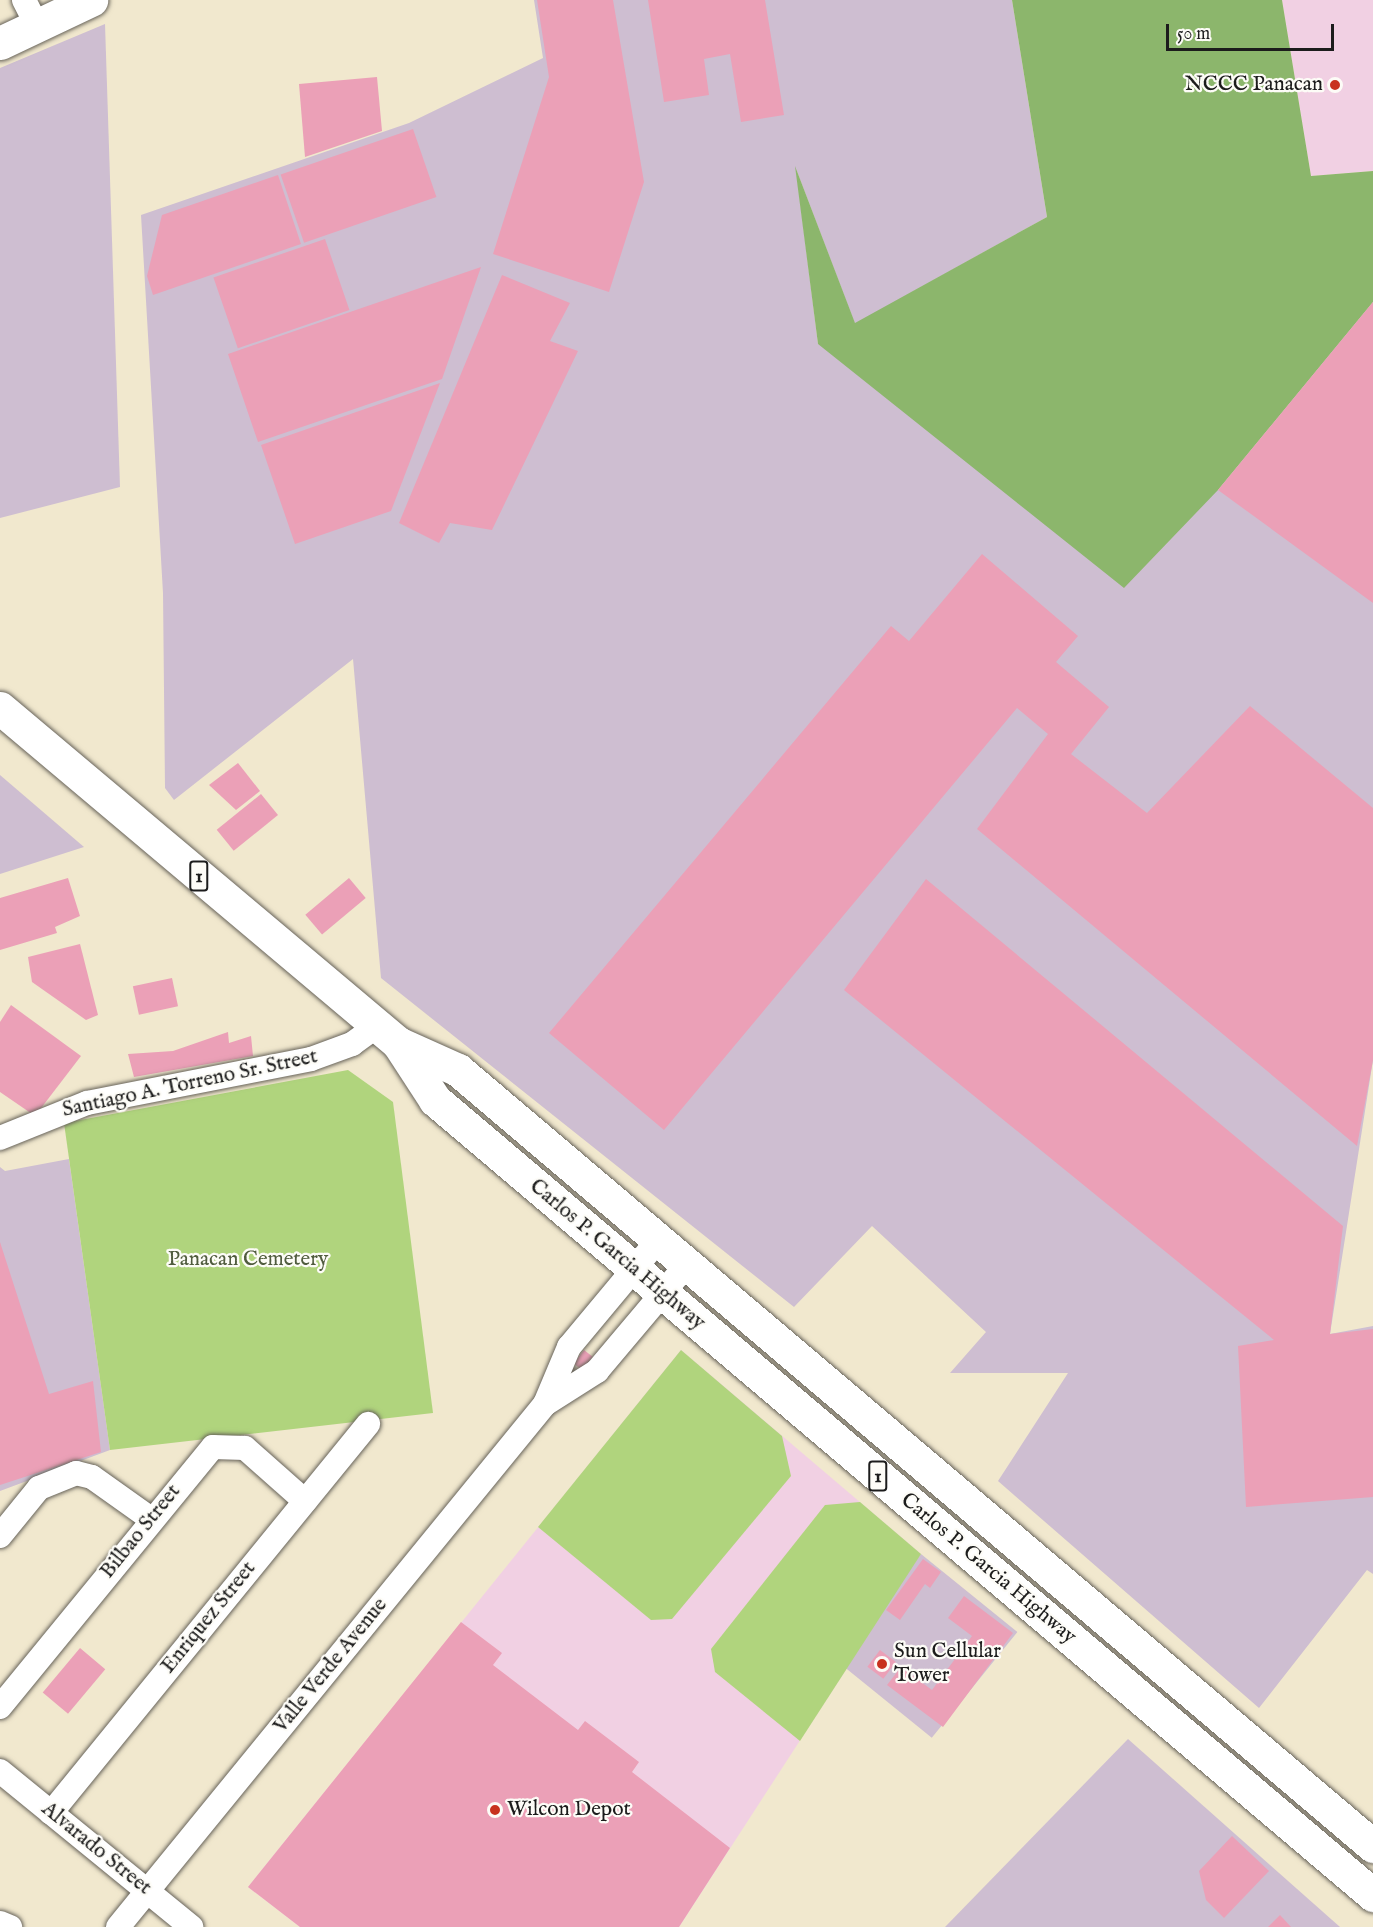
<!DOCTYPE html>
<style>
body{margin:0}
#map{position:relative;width:1373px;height:1927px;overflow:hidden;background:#f1e8ce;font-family:"IM FELL English",serif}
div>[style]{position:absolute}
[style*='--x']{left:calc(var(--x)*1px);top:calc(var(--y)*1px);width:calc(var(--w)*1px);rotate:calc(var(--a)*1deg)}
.built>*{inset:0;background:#f1d0e3}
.industrial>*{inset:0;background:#cebed1;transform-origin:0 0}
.green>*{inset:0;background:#b0d47d}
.forest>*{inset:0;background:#8cb66c}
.building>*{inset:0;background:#eba0b7;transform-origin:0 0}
.roads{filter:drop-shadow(0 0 2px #67635a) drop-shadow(0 0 2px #67635a)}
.minor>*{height:24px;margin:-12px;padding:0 12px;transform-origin:12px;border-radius:12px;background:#fff}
.primary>*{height:33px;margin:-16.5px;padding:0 16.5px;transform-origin:16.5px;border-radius:16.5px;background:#fff}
.trunk>*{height:33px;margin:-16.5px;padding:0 16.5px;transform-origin:16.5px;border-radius:16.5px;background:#fff}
.dots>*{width:16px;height:16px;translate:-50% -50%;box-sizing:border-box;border:3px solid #fdfcf7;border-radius:50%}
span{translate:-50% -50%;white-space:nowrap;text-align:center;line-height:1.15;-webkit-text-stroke:4.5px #fdfcf7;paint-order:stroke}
.shield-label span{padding:2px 4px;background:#fdfcf7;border:2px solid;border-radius:4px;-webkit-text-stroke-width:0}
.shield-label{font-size:20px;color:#1c1c1c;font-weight:700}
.poi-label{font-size:21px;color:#1c1c1c}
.right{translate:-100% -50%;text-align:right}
.left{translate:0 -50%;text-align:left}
.street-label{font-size:21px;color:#1c1c1c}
.park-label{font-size:21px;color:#505c3e}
.scale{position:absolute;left:1166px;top:24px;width:168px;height:27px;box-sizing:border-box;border:3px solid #1c1c1c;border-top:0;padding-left:8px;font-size:18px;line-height:21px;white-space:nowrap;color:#1c1c1c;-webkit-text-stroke:4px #fdfcf7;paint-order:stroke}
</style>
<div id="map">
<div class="built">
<i style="clip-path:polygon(1282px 0,1373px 0,1373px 171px,1311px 176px)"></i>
<i style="clip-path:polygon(681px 1350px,921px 1554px,679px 1927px,300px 1927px,248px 1887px)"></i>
</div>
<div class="industrial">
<i style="clip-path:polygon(534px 0,1012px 0,1047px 217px,855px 324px,796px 169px,818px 344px,1218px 490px,1373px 302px,1373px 1060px,1330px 1334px,1373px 1326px,1373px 1574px,1367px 1570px,1259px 1708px,998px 1481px,1068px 1373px,950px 1373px,986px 1332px,872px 1226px,794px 1307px,381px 978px,353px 659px,174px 800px,165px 788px,163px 593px,141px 215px,409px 123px,543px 58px)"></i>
<i style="clip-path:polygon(105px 24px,120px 487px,0 518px,0 68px)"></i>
<i style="clip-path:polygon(0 775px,84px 847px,0 874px)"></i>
<i style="clip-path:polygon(69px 1159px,110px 1450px,0 1491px,0 1167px,5px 1171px)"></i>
<i style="left:921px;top:1554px;width:124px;height:136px;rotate:39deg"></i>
<i style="clip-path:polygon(1128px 1739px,1340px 1927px,945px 1927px)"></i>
</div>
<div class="green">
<i style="clip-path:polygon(348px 1070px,393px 1102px,433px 1413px,110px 1450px,64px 1123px)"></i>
<i style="clip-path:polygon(681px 1350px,782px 1436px,791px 1476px,672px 1619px,651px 1620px,538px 1527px)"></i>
<i style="clip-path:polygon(860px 1502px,921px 1554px,800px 1741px,715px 1672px,711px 1649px,825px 1505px)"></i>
</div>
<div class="forest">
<i style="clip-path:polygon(1012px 0,1282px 0,1311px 176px,1373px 171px,1373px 302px,1218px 490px,1124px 588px,818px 344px,795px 166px,855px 323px,1047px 217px)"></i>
</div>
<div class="building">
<i style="clip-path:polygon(537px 0,613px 0,644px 182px,609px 292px,493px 254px,549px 77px)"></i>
<i style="clip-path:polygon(648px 0,765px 0,784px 115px,741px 122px,730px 54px,704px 59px,709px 95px,664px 102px)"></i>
<i style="clip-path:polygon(377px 77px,382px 131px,305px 157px,299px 84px)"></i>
<i style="left:413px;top:129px;width:72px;height:140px;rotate:71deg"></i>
<i style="clip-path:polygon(278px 175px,301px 244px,153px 295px,147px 276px,162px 215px)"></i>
<i style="left:325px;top:239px;width:75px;height:118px;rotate:71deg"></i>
<i style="clip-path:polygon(481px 267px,442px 379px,258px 442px,228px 354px)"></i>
<i style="clip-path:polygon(502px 275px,570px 303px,550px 341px,578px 351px,492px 530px,450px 523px,439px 543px,399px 523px)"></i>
<i style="clip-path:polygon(1373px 302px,1373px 603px,1218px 490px)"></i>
<i style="clip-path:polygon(440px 383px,391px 511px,295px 544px,261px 445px)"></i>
<i style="clip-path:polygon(982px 554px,1078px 636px,1056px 662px,1109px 707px,1071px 754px,1147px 813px,1250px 706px,1373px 808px,1373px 1060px,1357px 1146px,977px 829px,1048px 734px,1017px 708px,664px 1130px,549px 1033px,891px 626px,909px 641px)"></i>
<i style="clip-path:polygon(238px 763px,260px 791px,236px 810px,209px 785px)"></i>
<i style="left:261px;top:794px;width:27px;height:57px;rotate:51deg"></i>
<i style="clip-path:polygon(68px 878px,80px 916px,55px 927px,57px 933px,0 950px,0 898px)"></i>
<i style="left:349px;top:878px;width:26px;height:57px;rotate:50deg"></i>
<i style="clip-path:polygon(926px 879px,1343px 1226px,1330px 1334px,1373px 1329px,1373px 1497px,1246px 1507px,1238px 1346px,1274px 1340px,844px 990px)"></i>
<i style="clip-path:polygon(80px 944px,98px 1015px,86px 1020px,32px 982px,28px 957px)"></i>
<i style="left:172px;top:978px;width:29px;height:40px;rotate:78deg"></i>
<i style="clip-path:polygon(11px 1005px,81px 1056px,35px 1116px,0 1092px,0 1022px)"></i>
<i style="clip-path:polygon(228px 1032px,229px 1043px,251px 1036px,253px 1056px,134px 1077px,128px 1054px,173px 1051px)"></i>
<i style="clip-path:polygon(0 1242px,49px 1394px,93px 1381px,101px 1452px,0 1485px)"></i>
<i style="left:584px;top:1350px;width:11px;height:17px;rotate:38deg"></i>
<i style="clip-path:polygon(923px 1559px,941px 1572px,930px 1588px,925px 1584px,900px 1620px,886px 1610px)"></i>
<i style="clip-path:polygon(964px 1596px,1013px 1633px,943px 1727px,887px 1685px,901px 1667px,932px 1690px,972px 1636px,948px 1618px)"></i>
<i style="clip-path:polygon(461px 1622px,502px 1653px,493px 1665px,578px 1730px,585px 1721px,639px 1762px,632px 1772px,730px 1848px,679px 1927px,300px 1927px,248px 1887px)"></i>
<i style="left:80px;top:1648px;width:33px;height:58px;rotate:40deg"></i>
<i style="left:880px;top:1650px;width:20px;height:21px;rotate:37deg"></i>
<i style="clip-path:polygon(1232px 1836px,1269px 1871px,1224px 1918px,1206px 1900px,1199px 1871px)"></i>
<i style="clip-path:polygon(1280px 1915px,1291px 1927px,1268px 1927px)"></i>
</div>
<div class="roads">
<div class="minor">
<i style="--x:24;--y:0;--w:29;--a:63"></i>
<i style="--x:0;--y:1138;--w:94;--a:-21.9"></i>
<i style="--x:87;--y:1103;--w:228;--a:-11.1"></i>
<i style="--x:311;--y:1059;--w:44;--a:-20.1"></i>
<i style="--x:352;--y:1044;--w:31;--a:-36"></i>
<i style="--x:545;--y:1404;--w:62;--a:-32.4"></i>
<i style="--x:597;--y:1371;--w:140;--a:-49.9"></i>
<i style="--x:0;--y:1536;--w:62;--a:-50.9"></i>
<i style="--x:39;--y:1488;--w:40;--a:-22"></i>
<i style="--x:76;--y:1473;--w:16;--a:14"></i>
<i style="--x:92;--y:1477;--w:72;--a:35.4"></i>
<i style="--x:0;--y:1707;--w:336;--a:-50.7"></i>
<i style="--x:213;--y:1447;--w:32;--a:2"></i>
<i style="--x:245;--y:1448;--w:80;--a:41.5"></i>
<i style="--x:0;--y:1771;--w:247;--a:39.2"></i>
<i style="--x:51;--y:1813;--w:502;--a:-50.82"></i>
<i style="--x:0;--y:1923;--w:11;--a:22"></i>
<i style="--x:118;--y:1927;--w:675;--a:-50.77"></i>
<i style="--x:545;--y:1404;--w:62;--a:-67.2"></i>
<i style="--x:569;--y:1347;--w:139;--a:-50.2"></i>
</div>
<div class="primary">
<i style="--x:0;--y:43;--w:101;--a:-25.3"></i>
</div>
<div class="trunk">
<i style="--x:0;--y:708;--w:520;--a:40.09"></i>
<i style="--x:398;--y:1043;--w:66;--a:24.2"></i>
<i style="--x:458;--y:1070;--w:1200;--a:40.3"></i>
<i style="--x:398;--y:1043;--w:68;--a:57"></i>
<i style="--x:435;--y:1100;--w:1230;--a:40.28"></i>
</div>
</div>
<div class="dots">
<i style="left:1335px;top:85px;background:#c8321e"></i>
<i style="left:882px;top:1664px;background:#c8321e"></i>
<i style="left:495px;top:1810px;background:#c8321e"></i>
</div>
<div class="shield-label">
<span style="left:199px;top:876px">1</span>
<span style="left:878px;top:1476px">1</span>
</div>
<div class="poi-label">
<span class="right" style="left:1323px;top:85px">NCCC Panacan</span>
<span class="left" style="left:894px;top:1664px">Sun Cellular<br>Tower</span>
<span class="left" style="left:507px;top:1810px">Wilcon Depot</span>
</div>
<div class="street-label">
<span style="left:190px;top:1084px;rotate:-12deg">Santiago A. Torreno Sr. Street</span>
<span style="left:617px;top:1255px;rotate:40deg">Carlos P. Garcia Highway</span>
<span style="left:141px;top:1532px;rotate:-51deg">Bilbao Street</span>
<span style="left:988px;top:1569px;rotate:40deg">Carlos P. Garcia Highway</span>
<span style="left:209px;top:1618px;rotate:-51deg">Enriquez Street</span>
<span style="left:331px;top:1666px;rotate:-51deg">Valle Verde Avenue</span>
<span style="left:96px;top:1849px;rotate:39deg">Alvarado Street</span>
</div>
<div class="park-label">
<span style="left:248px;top:1260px">Panacan Cemetery</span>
</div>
<div class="scale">50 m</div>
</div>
